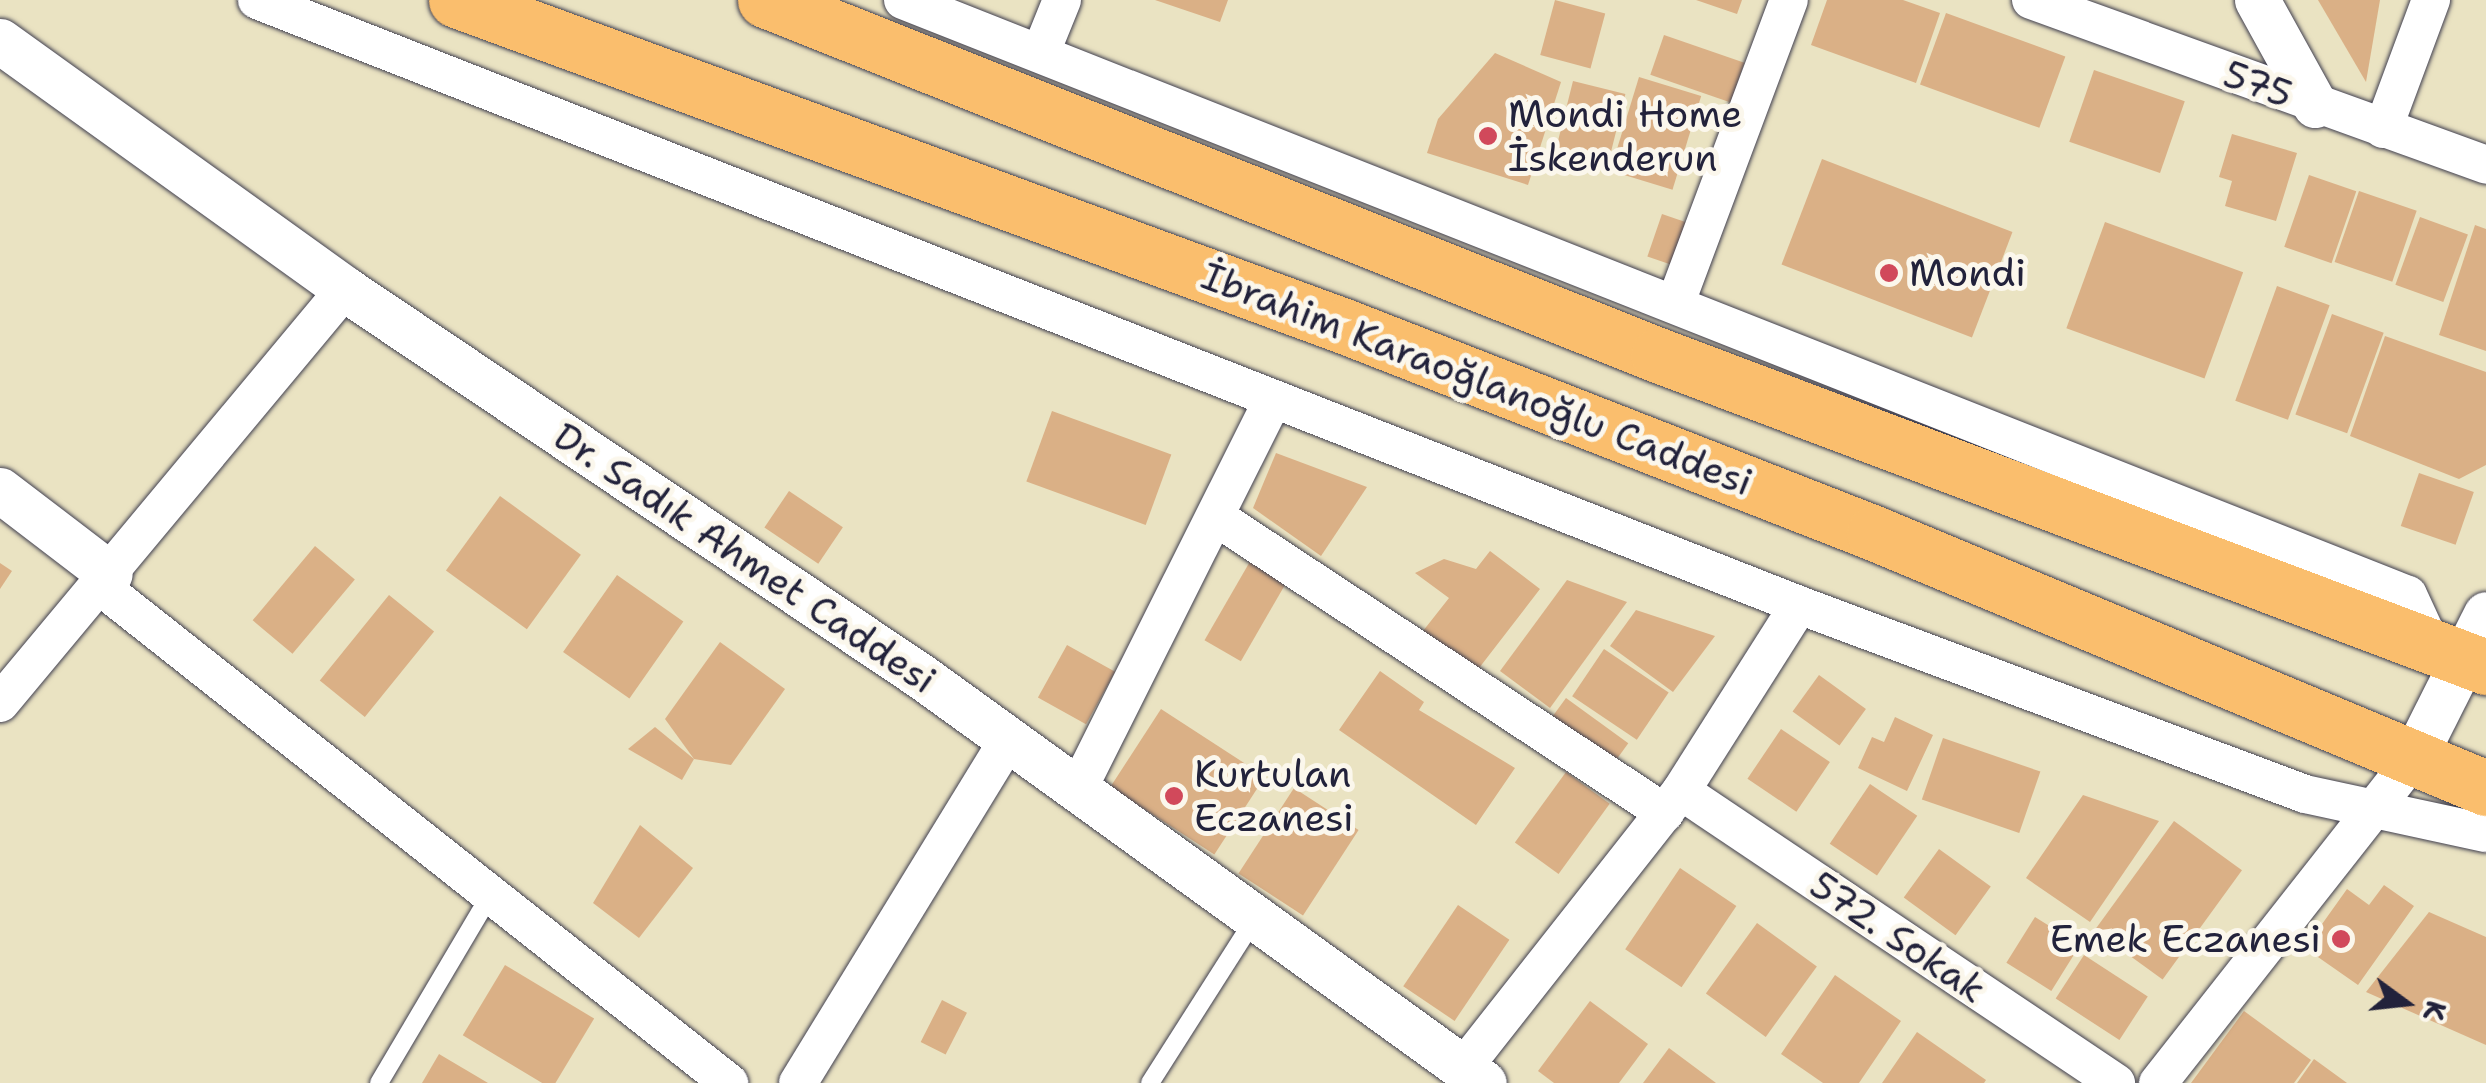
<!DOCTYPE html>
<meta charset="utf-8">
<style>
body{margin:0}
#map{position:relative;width:2486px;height:1083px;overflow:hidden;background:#eae3c2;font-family:"Shantell Sans",sans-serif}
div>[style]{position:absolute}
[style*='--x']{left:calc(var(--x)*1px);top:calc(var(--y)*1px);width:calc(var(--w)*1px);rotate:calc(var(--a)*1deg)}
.building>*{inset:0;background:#dab086;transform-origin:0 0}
.roads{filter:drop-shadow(0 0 2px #403f4f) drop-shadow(0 0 2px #403f4f)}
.service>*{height:18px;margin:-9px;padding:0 9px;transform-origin:9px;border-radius:9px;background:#fff}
.minor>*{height:38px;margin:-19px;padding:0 19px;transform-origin:19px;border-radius:19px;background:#fff}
.tertiary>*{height:45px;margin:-22.5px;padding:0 22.5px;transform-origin:22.5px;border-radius:22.5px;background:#fff}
.trunk>*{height:55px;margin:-27.5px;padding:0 27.5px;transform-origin:27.5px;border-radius:27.5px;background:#fabe6d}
.dots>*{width:28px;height:28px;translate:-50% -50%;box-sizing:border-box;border:5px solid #fbf7ec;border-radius:50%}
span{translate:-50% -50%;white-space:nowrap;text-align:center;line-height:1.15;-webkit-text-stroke:10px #fbf7ec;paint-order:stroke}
.street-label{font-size:38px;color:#22223b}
.poi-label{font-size:38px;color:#22223b}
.left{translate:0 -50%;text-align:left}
.right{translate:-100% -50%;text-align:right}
.north{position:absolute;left:2356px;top:953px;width:100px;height:100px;-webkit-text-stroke:8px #fbf7ec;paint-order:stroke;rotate:105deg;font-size:28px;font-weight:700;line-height:40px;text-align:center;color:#22223b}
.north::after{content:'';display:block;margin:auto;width:35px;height:45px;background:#22223b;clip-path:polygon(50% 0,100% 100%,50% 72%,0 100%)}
</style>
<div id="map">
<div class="building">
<i style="clip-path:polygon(1155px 0,1228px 0,1220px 22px)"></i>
<i style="left:1555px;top:0;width:52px;height:57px;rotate:15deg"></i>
<i style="clip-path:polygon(1696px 0,1742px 0,1737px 14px)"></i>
<i style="clip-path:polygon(1827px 0,1903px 0,1940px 13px,1916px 83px,1811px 45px)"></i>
<i style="clip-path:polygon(2318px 0,2380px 0,2366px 82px)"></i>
<i style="left:1946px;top:13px;width:127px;height:76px;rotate:20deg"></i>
<i style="left:1664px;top:35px;width:85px;height:42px;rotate:19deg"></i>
<i style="clip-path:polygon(1495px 53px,1561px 82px,1528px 185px,1427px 153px,1438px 119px)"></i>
<i style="left:2094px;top:70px;width:96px;height:76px;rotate:19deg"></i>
<i style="left:1639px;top:77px;width:65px;height:98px;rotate:17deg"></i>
<i style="left:1573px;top:81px;width:54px;height:75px;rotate:14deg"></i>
<i style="clip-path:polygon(2232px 134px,2297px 153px,2276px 221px,2225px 206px,2232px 181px,2219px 177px)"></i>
<i style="left:1822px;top:159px;width:204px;height:113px;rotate:21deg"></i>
<i style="left:2309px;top:175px;width:50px;height:76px;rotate:19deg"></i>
<i style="left:2359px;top:191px;width:61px;height:75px;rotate:19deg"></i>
<i style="left:1662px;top:214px;width:37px;height:45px;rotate:19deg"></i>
<i style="left:2420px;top:217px;width:51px;height:72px;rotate:20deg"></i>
<i style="left:2105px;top:222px;width:147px;height:113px;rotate:20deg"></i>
<i style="clip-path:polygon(2475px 225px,2486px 229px,2486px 351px,2439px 335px)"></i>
<i style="left:2277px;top:286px;width:56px;height:122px;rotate:20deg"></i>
<i style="left:2332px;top:314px;width:55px;height:107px;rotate:20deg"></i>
<i style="clip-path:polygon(2385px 336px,2486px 372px,2486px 465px,2459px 479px,2350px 436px)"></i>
<i style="left:1052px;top:411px;width:127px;height:75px;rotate:20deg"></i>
<i style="clip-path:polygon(1276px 453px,1367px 487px,1321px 556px,1253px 508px)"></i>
<i style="left:2419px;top:473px;width:58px;height:56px;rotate:19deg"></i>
<i style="left:789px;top:491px;width:65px;height:44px;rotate:34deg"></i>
<i style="left:500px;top:496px;width:100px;height:92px;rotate:36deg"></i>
<i style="left:315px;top:546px;width:52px;height:97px;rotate:40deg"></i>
<i style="clip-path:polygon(1490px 551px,1540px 589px,1476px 672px,1423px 631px,1449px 598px,1415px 573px,1444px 559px,1476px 569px)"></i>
<i style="left:1252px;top:558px;width:42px;height:95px;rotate:30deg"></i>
<i style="clip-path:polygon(0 563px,12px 571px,0 589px)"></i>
<i style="left:617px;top:575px;width:81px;height:94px;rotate:35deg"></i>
<i style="clip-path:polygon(1567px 580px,1627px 602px,1550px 708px,1500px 671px)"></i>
<i style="left:389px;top:595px;width:58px;height:110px;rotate:39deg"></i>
<i style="clip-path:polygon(1636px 610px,1715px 636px,1673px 692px,1610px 646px)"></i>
<i style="clip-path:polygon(720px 642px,785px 689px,731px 765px,694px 759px,665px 719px)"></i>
<i style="left:1067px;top:645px;width:55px;height:60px;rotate:29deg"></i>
<i style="left:1604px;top:649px;width:78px;height:57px;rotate:34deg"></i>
<i style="clip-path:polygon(1380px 671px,1424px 702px,1419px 710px,1515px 768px,1476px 825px,1339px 730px)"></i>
<i style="left:1819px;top:675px;width:58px;height:45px;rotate:36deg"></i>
<i style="left:1566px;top:698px;width:77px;height:27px;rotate:36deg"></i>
<i style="left:1161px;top:709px;width:124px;height:93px;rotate:33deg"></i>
<i style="clip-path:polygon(1895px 717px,1933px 735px,1907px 791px,1858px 768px,1872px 737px,1884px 742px)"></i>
<i style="clip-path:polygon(655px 727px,694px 759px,682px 780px,628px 749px)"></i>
<i style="left:1781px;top:729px;width:59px;height:60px;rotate:34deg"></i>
<i style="left:1943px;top:738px;width:103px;height:65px;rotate:19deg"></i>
<i style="left:1566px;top:772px;width:54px;height:87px;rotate:36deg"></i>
<i style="left:1870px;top:784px;width:57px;height:72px;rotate:34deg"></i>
<i style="left:1294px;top:788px;width:77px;height:102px;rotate:33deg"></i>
<i style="clip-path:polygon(2083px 795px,2159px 821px,2090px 922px,2026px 878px)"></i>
<i style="left:2174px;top:821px;width:84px;height:135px;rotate:36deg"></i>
<i style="clip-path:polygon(640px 825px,693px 868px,639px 938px,593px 903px)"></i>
<i style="left:1939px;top:849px;width:64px;height:60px;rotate:36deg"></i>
<i style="left:1680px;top:868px;width:68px;height:98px;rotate:34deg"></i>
<i style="clip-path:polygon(2384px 885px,2414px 906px,2358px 985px,2305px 948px,2347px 889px,2369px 905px)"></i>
<i style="left:1458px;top:905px;width:62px;height:98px;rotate:34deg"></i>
<i style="clip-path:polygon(2429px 912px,2486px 937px,2486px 1045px,2366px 992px)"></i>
<i style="left:2035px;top:917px;width:53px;height:54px;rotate:32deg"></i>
<i style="left:1757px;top:923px;width:74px;height:87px;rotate:36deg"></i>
<i style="left:2084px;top:955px;width:76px;height:52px;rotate:33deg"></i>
<i style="left:505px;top:965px;width:104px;height:82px;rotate:31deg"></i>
<i style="clip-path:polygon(1835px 975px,1901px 1021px,1859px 1083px,1823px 1083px,1781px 1054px)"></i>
<i style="left:942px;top:1000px;width:28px;height:47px;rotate:27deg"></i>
<i style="clip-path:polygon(1590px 1001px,1648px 1044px,1619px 1083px,1554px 1083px,1538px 1071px)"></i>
<i style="clip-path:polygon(2244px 1011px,2311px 1060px,2294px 1083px,2191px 1083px)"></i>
<i style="clip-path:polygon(1917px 1032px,1986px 1080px,1984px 1083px,1882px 1083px)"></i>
<i style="clip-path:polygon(1669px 1048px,1716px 1083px,1643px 1083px)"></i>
<i style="clip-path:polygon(439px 1054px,488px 1083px,422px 1083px)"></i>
<i style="clip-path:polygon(2314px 1059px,2347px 1083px,2297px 1083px)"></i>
</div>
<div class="roads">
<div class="service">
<i style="--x:379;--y:1083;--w:214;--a:-59.4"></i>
<i style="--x:1150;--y:1083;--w:196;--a:-57.5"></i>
</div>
<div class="minor">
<i style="--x:257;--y:0;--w:1656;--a:21.42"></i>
<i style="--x:1799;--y:605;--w:540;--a:20.48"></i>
<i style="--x:2305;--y:794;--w:185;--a:12.2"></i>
<i style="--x:903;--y:0;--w:1618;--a:21.57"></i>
<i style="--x:2408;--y:595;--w:57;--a:65.2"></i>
<i style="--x:2031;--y:0;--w:484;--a:19.9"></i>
<i style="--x:1041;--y:52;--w:56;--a:-68"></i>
<i style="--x:2383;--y:129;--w:138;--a:-69.6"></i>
<i style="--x:1676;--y:302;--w:322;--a:-69.5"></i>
<i style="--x:1219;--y:519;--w:534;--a:33.39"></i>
<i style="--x:100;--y:586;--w:802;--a:38.31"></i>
<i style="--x:0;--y:703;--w:539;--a:-50.19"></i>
<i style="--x:1078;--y:789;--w:435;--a:-63.4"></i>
<i style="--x:1681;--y:791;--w:524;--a:33.87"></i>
<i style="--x:1463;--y:1068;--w:352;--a:-51.8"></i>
<i style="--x:1681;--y:791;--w:220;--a:-57.6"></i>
<i style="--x:798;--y:1083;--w:402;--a:-58.5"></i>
<i style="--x:2158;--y:1083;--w:412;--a:-51.8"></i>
</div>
<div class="tertiary">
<i style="--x:2257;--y:0;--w:120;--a:61.1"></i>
<i style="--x:0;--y:41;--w:425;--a:35.7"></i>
<i style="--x:345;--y:289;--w:695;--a:33.92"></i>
<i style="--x:922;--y:677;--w:693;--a:35.85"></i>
<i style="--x:0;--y:490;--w:138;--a:37.4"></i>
<i style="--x:2413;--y:759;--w:162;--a:-63.3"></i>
</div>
<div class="trunk">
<i style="--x:456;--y:0;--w:946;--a:20.16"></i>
<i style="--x:1344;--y:326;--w:569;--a:21.33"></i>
<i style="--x:1874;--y:533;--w:663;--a:22.62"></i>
<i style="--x:765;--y:0;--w:961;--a:21.68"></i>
<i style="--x:1658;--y:355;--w:885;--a:20.65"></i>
</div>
</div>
<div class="dots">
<i style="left:1488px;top:136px;background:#d1495b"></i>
<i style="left:1889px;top:273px;background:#d1495b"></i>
<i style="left:1174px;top:796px;background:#d1495b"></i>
<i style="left:2341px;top:939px;background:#d1495b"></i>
</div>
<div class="street-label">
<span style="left:2258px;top:84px;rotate:20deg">575</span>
<span style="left:1477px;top:379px;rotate:21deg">İbrahim Karaoğlanoğlu Caddesi</span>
<span style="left:745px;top:558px;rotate:34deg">Dr. Sadık Ahmet Caddesi</span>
<span style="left:1898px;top:937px;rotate:34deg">572. Sokak</span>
</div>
<div class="poi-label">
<span class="left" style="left:1508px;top:136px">Mondi Home<br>İskenderun</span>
<span class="left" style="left:1909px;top:273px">Mondi</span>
<span class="left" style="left:1194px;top:796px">Kurtulan<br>Eczanesi</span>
<span class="right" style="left:2321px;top:939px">Emek Eczanesi</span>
</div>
<div class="north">K</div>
</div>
